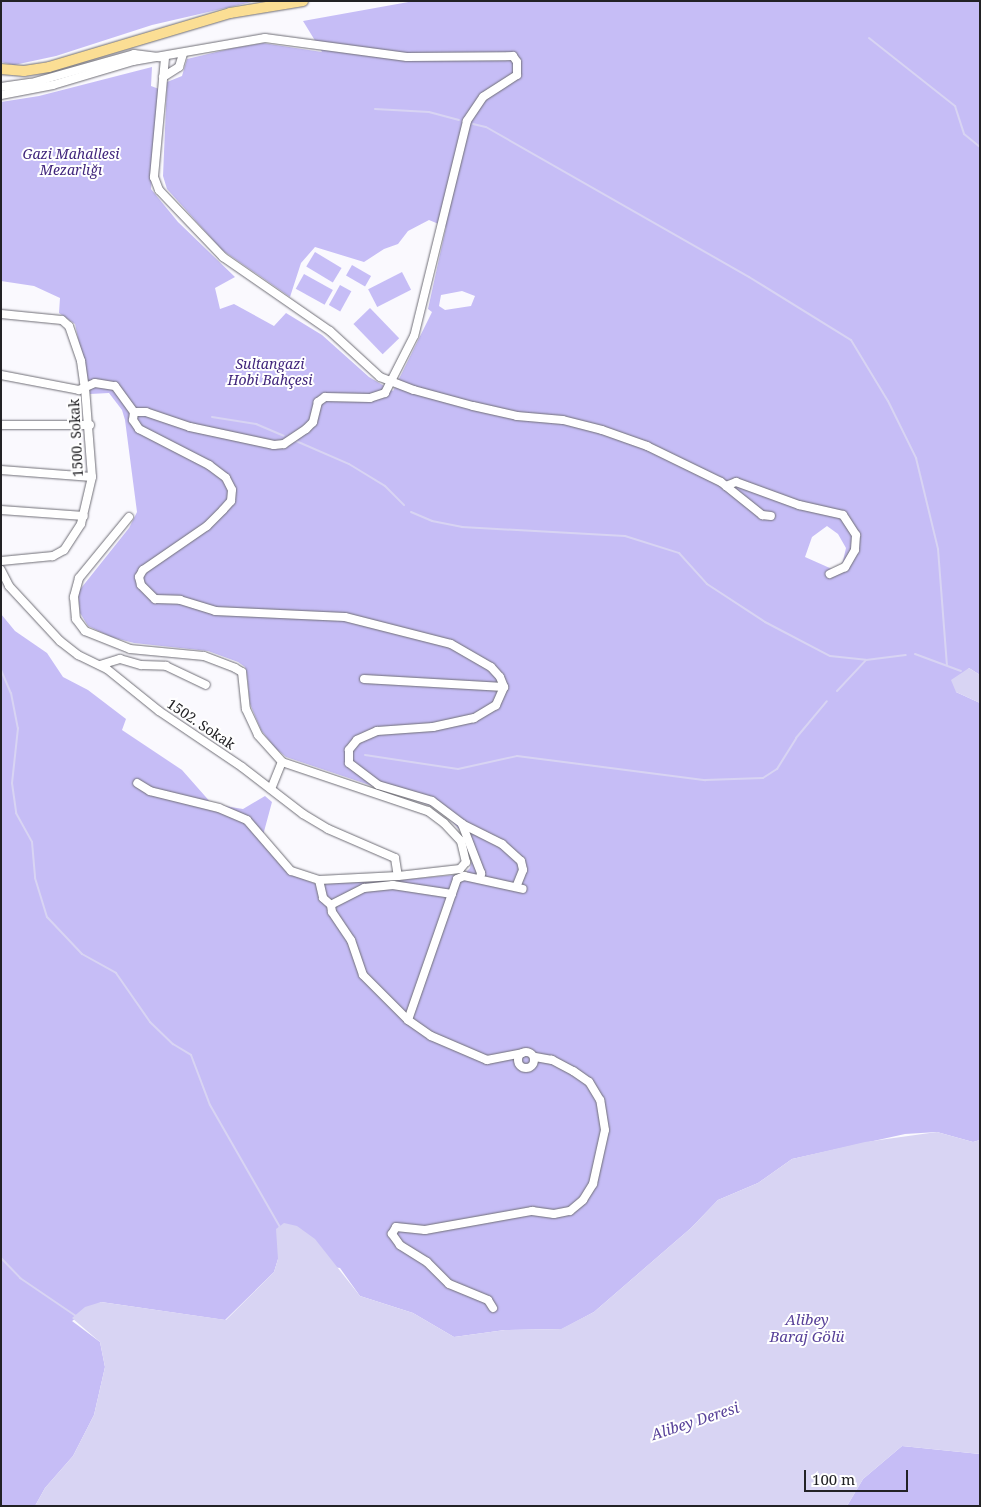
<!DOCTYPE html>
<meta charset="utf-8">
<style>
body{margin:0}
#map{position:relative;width:981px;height:1507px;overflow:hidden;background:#faf9fe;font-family:"Noto Serif",serif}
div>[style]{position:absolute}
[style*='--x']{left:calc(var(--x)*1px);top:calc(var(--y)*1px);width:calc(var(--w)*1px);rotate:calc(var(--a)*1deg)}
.green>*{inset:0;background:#c6bdf6;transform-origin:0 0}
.water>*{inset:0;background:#d8d4f3}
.stream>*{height:2px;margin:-1px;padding:0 1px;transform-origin:1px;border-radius:1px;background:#d8d4f3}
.roads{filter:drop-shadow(0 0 1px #6f6e76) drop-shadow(0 0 1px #6f6e76)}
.minor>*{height:8px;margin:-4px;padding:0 4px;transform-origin:4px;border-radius:4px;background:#fff}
.minor>.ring{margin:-4px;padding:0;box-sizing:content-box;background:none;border:8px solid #fff;border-radius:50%}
.major>*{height:10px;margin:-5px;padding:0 5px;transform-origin:5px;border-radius:5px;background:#fbde94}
span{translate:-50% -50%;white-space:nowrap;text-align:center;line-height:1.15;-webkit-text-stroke:4px #fff;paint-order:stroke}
.park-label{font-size:14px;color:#41267c;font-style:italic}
.street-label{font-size:14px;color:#222225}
.water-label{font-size:15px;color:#584199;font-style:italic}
.frame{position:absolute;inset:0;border:2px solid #222225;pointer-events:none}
.scale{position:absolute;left:804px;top:1470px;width:104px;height:22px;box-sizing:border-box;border:2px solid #222225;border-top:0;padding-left:6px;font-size:15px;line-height:18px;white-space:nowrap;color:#222225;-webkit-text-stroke:4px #fff;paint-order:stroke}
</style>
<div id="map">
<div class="green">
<i style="clip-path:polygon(1px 1px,256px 1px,152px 25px,56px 56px,14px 65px,1px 62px)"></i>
<i style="clip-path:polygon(evenodd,414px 1px,980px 1px,980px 675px,969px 668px,956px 692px,980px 703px,980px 1140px,973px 1142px,937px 1132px,905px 1134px,792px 1159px,758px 1183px,718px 1200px,691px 1228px,594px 1312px,562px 1329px,505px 1330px,454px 1337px,413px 1313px,360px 1296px,340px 1268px,278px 1259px,274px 1272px,225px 1320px,101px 1302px,72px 1321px,100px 1342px,105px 1367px,94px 1415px,73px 1456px,45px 1488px,35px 1506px,1px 1506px,1px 614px,15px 631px,47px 653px,63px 677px,88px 690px,126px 719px,122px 730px,182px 770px,212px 804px,243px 809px,265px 796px,272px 802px,262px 839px,288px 873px,316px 884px,399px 880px,464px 874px,470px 868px,472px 860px,465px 836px,448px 817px,432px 806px,286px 757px,275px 748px,261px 730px,250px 704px,247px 674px,245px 667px,238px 662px,208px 651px,134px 643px,111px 637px,88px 626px,80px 613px,78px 592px,129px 528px,137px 512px,125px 420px,122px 410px,109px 393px,90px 394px,75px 324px,59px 313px,60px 298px,34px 286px,1px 281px,1px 102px,39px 96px,152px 67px,151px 86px,159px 89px,151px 189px,178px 222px,235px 277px,215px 288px,220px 309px,234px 304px,274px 326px,286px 313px,322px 335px,369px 377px,393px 391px,432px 312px,428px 309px,446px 227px,429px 220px,408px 231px,398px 244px,384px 249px,364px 262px,315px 247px,301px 263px,290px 297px,222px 250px,167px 189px,163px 176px,167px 82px,182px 76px,187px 59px,233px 48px,263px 43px,322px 52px,303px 21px,414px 1px,462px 291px,475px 296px,471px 306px,445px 310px,439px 306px,441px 295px,462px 291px,414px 1px,827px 526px,838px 534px,846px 548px,842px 565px,832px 569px,805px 557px,812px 537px,827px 526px)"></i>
<i style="left:315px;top:252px;width:31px;height:17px;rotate:31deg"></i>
<i style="left:352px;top:265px;width:22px;height:12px;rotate:30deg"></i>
<i style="left:402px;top:272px;width:20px;height:38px;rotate:63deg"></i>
<i style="left:304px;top:274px;width:33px;height:17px;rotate:29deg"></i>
<i style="left:340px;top:285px;width:13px;height:23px;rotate:29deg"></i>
<i style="left:370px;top:308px;width:42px;height:23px;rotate:46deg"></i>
<i style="clip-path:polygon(902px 1446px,980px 1454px,980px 1506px,847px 1506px,863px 1479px)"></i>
</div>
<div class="water">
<i style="clip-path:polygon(969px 668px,980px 675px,980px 703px,956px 692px,951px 680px)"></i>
<i style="clip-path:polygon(937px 1132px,973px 1142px,980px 1140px,980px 1454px,902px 1446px,863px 1479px,847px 1506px,35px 1506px,45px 1488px,73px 1456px,94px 1415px,105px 1367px,100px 1342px,72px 1318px,85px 1307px,101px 1302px,226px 1320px,274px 1272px,278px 1259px,276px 1229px,284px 1223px,297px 1226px,315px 1239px,360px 1296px,413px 1313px,454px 1337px,505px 1330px,561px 1329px,594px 1312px,691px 1228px,718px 1200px,758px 1183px,792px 1159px,865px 1142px)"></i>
</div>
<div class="stream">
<i style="--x:869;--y:38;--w:110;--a:38.3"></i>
<i style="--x:955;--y:106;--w:29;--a:72"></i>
<i style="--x:964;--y:134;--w:21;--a:39"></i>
<i style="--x:375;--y:109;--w:54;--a:3.2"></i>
<i style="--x:429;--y:112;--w:31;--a:15"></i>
<i style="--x:473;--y:124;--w:13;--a:13"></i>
<i style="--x:486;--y:127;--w:303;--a:29.7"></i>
<i style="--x:749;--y:277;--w:120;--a:31.7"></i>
<i style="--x:851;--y:340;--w:71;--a:58.8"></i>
<i style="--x:888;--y:401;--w:64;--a:63.8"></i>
<i style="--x:916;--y:458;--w:94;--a:76.4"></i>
<i style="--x:938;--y:549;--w:116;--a:85.6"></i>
<i style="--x:212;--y:417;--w:45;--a:9"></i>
<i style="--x:256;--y:424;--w:30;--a:23"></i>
<i style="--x:296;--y:441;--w:58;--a:23.5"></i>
<i style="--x:349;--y:464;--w:42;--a:31.4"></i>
<i style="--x:385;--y:486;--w:27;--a:45"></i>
<i style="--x:411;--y:512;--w:23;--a:23"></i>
<i style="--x:432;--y:521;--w:31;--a:11"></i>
<i style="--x:462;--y:527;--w:163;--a:3.2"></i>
<i style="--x:625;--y:536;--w:57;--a:17.5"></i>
<i style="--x:679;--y:553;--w:42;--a:47.9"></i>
<i style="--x:707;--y:584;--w:69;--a:33.2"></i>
<i style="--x:765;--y:622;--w:73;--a:27.6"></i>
<i style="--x:830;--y:656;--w:36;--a:6"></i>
<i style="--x:866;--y:660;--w:40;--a:-7.1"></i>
<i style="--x:915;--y:654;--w:49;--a:20.3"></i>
<i style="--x:1;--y:670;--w:25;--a:67"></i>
<i style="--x:11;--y:693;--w:36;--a:79"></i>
<i style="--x:18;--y:728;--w:55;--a:96.2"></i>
<i style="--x:12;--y:783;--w:30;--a:82"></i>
<i style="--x:16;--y:813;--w:33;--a:61"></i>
<i style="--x:32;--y:842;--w:36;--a:85"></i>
<i style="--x:35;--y:878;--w:41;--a:72.9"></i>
<i style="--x:47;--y:917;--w:51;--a:46.6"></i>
<i style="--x:82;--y:954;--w:39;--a:29"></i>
<i style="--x:116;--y:973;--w:60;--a:55.2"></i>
<i style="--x:150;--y:1022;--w:32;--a:44"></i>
<i style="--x:173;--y:1044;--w:21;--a:31"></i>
<i style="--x:191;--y:1055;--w:53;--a:69.2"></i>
<i style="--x:210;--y:1105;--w:141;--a:60.2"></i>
<i style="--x:837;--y:691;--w:42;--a:-46.9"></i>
<i style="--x:365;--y:755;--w:94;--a:8.6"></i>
<i style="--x:458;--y:769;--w:60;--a:-12.4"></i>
<i style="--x:517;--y:756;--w:190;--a:7.3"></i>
<i style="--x:705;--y:780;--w:58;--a:-2"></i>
<i style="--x:763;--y:778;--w:17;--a:-33"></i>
<i style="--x:777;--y:769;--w:36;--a:-58"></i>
<i style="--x:796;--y:738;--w:48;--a:-50"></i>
<i style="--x:1;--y:1258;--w:28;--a:46"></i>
<i style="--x:20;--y:1278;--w:68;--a:34.2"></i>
</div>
<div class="roads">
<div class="minor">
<i style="--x:165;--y:58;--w:120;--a:95.3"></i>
<i style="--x:154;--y:177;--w:14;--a:69"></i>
<i style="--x:159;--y:190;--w:93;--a:46.3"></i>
<i style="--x:223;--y:257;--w:130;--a:34.7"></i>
<i style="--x:330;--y:331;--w:68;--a:42.6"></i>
<i style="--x:380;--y:377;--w:36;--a:21"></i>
<i style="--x:414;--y:390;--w:61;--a:15.2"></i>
<i style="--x:473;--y:406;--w:45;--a:12.8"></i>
<i style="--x:517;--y:416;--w:46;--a:5"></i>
<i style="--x:563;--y:420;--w:40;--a:14.4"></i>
<i style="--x:602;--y:430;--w:48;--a:19.6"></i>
<i style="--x:647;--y:446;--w:82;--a:25.9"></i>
<i style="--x:721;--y:482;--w:53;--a:38.8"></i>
<i style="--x:762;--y:515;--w:9;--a:6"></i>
<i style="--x:163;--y:77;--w:19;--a:-32"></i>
<i style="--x:179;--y:67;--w:14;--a:-73"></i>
<i style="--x:1;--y:87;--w:30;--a:-8"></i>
<i style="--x:31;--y:83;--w:107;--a:-15.7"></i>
<i style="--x:134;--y:54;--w:26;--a:7"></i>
<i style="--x:1;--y:95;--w:53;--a:-10.9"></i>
<i style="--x:53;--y:85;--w:84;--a:-16.7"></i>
<i style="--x:133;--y:61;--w:134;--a:-9.9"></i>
<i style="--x:265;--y:38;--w:143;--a:7.6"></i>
<i style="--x:407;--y:57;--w:106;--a:-0.5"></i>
<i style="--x:513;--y:56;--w:7;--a:56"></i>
<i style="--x:517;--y:62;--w:13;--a:90"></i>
<i style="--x:517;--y:75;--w:40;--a:147.1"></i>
<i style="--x:483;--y:97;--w:29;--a:124"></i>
<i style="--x:467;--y:121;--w:221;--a:103.8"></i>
<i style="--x:414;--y:336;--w:64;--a:117"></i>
<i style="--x:385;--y:393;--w:16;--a:162"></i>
<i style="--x:370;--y:398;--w:45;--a:-178.7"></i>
<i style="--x:325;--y:397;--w:9;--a:144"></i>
<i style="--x:318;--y:402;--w:21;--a:104"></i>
<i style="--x:313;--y:422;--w:10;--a:135"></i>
<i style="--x:306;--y:429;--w:27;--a:146"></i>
<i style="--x:284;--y:444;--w:10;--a:174"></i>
<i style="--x:274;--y:445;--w:86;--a:-167.9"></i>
<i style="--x:190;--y:427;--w:46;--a:-161.2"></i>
<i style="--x:146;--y:412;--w:12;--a:180"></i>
<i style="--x:1;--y:314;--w:61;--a:5.6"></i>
<i style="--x:62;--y:320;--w:9;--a:41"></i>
<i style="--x:69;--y:326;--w:37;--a:71"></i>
<i style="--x:81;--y:361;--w:27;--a:82"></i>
<i style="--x:85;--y:388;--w:89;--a:85.5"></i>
<i style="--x:92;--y:477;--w:48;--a:103.2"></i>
<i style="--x:81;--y:524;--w:31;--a:123"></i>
<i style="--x:64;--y:550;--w:13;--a:151"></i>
<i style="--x:53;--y:556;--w:52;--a:174.5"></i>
<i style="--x:1;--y:375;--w:79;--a:10.9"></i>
<i style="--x:79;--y:390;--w:17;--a:-24"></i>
<i style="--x:95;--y:383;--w:20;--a:9"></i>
<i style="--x:115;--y:386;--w:32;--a:54"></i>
<i style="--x:134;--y:412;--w:8;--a:97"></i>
<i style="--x:133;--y:420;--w:11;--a:56"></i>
<i style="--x:139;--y:429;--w:79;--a:27.2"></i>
<i style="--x:209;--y:465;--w:21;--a:37"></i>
<i style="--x:226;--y:478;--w:13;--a:63"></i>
<i style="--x:232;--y:490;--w:11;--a:95"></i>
<i style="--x:231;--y:501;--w:12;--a:132"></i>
<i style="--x:223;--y:510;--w:23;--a:135"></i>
<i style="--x:207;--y:526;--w:78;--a:145.5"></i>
<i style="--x:143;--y:570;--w:8;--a:120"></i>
<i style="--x:139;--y:577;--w:8;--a:76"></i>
<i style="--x:141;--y:585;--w:20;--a:45"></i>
<i style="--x:155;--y:599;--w:25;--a:2"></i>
<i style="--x:180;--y:600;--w:37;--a:17"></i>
<i style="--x:215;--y:611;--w:130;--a:2.6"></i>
<i style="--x:345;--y:617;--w:109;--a:14.3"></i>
<i style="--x:451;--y:644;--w:46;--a:29.9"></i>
<i style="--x:491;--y:667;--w:13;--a:48"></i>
<i style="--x:500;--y:677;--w:11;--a:68"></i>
<i style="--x:504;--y:687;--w:20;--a:114"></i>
<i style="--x:496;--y:705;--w:26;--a:149"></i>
<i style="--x:474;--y:718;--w:42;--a:167.6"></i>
<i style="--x:433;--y:727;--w:56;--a:175.9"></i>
<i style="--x:377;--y:731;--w:22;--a:156"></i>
<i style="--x:357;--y:740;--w:13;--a:129"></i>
<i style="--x:349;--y:750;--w:13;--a:90"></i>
<i style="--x:349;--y:763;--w:36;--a:37"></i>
<i style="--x:378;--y:785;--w:56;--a:16.5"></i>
<i style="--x:432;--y:801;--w:38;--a:37"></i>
<i style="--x:462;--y:824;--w:45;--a:26.6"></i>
<i style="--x:502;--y:844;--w:25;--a:42"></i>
<i style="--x:521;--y:861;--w:9;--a:77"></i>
<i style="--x:523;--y:870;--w:18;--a:112"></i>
<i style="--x:1;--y:425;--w:89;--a:0"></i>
<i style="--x:1;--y:470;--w:91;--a:4.4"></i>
<i style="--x:726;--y:486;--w:11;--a:-22"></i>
<i style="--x:736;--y:482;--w:67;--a:20.1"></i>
<i style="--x:799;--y:505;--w:45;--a:12.8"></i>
<i style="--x:843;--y:515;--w:24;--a:57"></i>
<i style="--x:856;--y:535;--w:15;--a:94"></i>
<i style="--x:855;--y:550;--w:20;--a:120"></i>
<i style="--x:845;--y:567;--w:17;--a:155"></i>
<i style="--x:1;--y:510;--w:83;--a:4.1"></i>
<i style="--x:129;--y:517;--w:79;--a:129.3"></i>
<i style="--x:79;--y:578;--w:20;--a:105"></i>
<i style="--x:74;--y:597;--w:22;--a:85"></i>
<i style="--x:76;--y:619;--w:15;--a:53"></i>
<i style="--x:85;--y:631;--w:48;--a:21.8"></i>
<i style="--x:130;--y:649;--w:74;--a:5.4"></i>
<i style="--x:204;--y:656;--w:33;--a:21"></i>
<i style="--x:235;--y:668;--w:8;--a:30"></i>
<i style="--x:242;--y:672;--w:37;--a:84"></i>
<i style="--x:246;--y:709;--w:29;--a:65"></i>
<i style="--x:258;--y:735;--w:36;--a:48"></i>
<i style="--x:282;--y:762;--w:154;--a:18.6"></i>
<i style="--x:428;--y:811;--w:20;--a:37"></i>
<i style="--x:444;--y:823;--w:25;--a:47"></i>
<i style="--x:461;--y:841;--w:22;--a:77"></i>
<i style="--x:466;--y:862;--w:9;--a:131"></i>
<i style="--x:460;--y:869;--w:62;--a:173.6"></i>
<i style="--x:398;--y:876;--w:79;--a:177.1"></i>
<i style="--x:319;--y:880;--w:29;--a:-162"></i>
<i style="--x:291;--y:871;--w:67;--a:-130.8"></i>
<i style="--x:247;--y:820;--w:30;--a:-157"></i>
<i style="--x:219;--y:808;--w:71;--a:-166.2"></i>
<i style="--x:150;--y:791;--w:15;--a:-148"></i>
<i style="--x:1;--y:570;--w:18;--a:63"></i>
<i style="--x:9;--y:586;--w:75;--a:47.2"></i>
<i style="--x:60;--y:641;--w:23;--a:38"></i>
<i style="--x:78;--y:655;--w:32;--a:26"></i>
<i style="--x:107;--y:669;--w:67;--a:38.9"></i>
<i style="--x:159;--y:711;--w:100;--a:34"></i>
<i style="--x:242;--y:767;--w:77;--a:37.6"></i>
<i style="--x:303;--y:814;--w:29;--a:31"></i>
<i style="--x:328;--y:829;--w:73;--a:23.4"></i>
<i style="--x:395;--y:858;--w:18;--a:81"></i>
<i style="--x:100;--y:665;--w:21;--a:-17"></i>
<i style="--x:120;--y:659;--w:22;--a:16"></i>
<i style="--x:141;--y:665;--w:25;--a:2"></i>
<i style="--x:166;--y:666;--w:44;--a:25.4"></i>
<i style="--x:364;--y:679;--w:140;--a:3.3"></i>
<i style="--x:271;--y:789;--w:29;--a:-68"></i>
<i style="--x:462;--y:824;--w:53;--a:68.8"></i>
<i style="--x:481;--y:873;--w:6;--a:99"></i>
<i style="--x:319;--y:880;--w:18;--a:77"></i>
<i style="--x:323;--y:898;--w:11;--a:41"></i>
<i style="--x:452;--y:894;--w:60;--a:-171.3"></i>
<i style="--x:393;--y:885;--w:29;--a:174"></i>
<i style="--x:364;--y:888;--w:37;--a:153"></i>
<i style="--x:331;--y:905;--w:7;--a:82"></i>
<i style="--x:332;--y:912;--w:34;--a:56"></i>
<i style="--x:351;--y:940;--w:37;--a:71"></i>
<i style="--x:363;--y:975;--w:64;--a:45"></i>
<i style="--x:408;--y:1020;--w:28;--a:35"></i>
<i style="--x:431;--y:1036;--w:61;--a:23.2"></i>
<i style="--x:487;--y:1060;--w:36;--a:-11"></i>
<i style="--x:408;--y:1020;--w:149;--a:-70.8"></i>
<i style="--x:457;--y:879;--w:8;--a:-23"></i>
<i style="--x:464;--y:876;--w:60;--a:12.4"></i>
<i class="ring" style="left:518px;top:1052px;width:8px;height:8px"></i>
<i style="--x:493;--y:1308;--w:9;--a:-122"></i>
<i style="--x:488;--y:1300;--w:42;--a:-157.7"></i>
<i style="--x:449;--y:1284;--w:31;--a:-135"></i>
<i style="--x:427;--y:1262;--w:32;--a:-148"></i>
<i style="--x:400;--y:1245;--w:14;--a:-126"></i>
<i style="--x:392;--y:1234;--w:8;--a:-60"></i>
<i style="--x:396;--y:1227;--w:29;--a:6"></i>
<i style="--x:425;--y:1230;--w:109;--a:-10.1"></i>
<i style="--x:532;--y:1211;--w:22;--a:8"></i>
<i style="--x:554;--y:1214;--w:16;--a:-11"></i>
<i style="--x:570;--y:1211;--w:17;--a:-40"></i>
<i style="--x:583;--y:1200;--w:19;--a:-58"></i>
<i style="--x:593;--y:1184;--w:55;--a:-77.5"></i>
<i style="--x:605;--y:1130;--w:30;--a:-99"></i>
<i style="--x:600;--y:1100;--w:21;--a:-121"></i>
<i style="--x:589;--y:1082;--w:19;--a:-145"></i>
<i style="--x:573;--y:1071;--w:24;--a:-152"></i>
<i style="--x:552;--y:1060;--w:17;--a:-170"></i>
</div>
<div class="major">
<i style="--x:1;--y:69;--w:23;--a:5"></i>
<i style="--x:24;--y:71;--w:25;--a:-9"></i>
<i style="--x:49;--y:67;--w:189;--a:-16.6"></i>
<i style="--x:230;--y:13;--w:74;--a:-9.3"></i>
</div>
</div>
<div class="park-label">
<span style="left:71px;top:162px">Gazi Mahallesi<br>Mezarlığı</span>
<span style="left:270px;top:372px">Sultangazi<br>Hobi Bahçesi</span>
</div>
<div class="street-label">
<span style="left:76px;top:438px;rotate:-93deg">1500. Sokak</span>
<span style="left:201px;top:724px;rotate:34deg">1502. Sokak</span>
</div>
<div class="water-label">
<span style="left:807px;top:1328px">Alibey<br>Baraj Gölü</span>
<span style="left:695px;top:1421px;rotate:-18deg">Alibey Deresi</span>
</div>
<div class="frame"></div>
<div class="scale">100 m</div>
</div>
